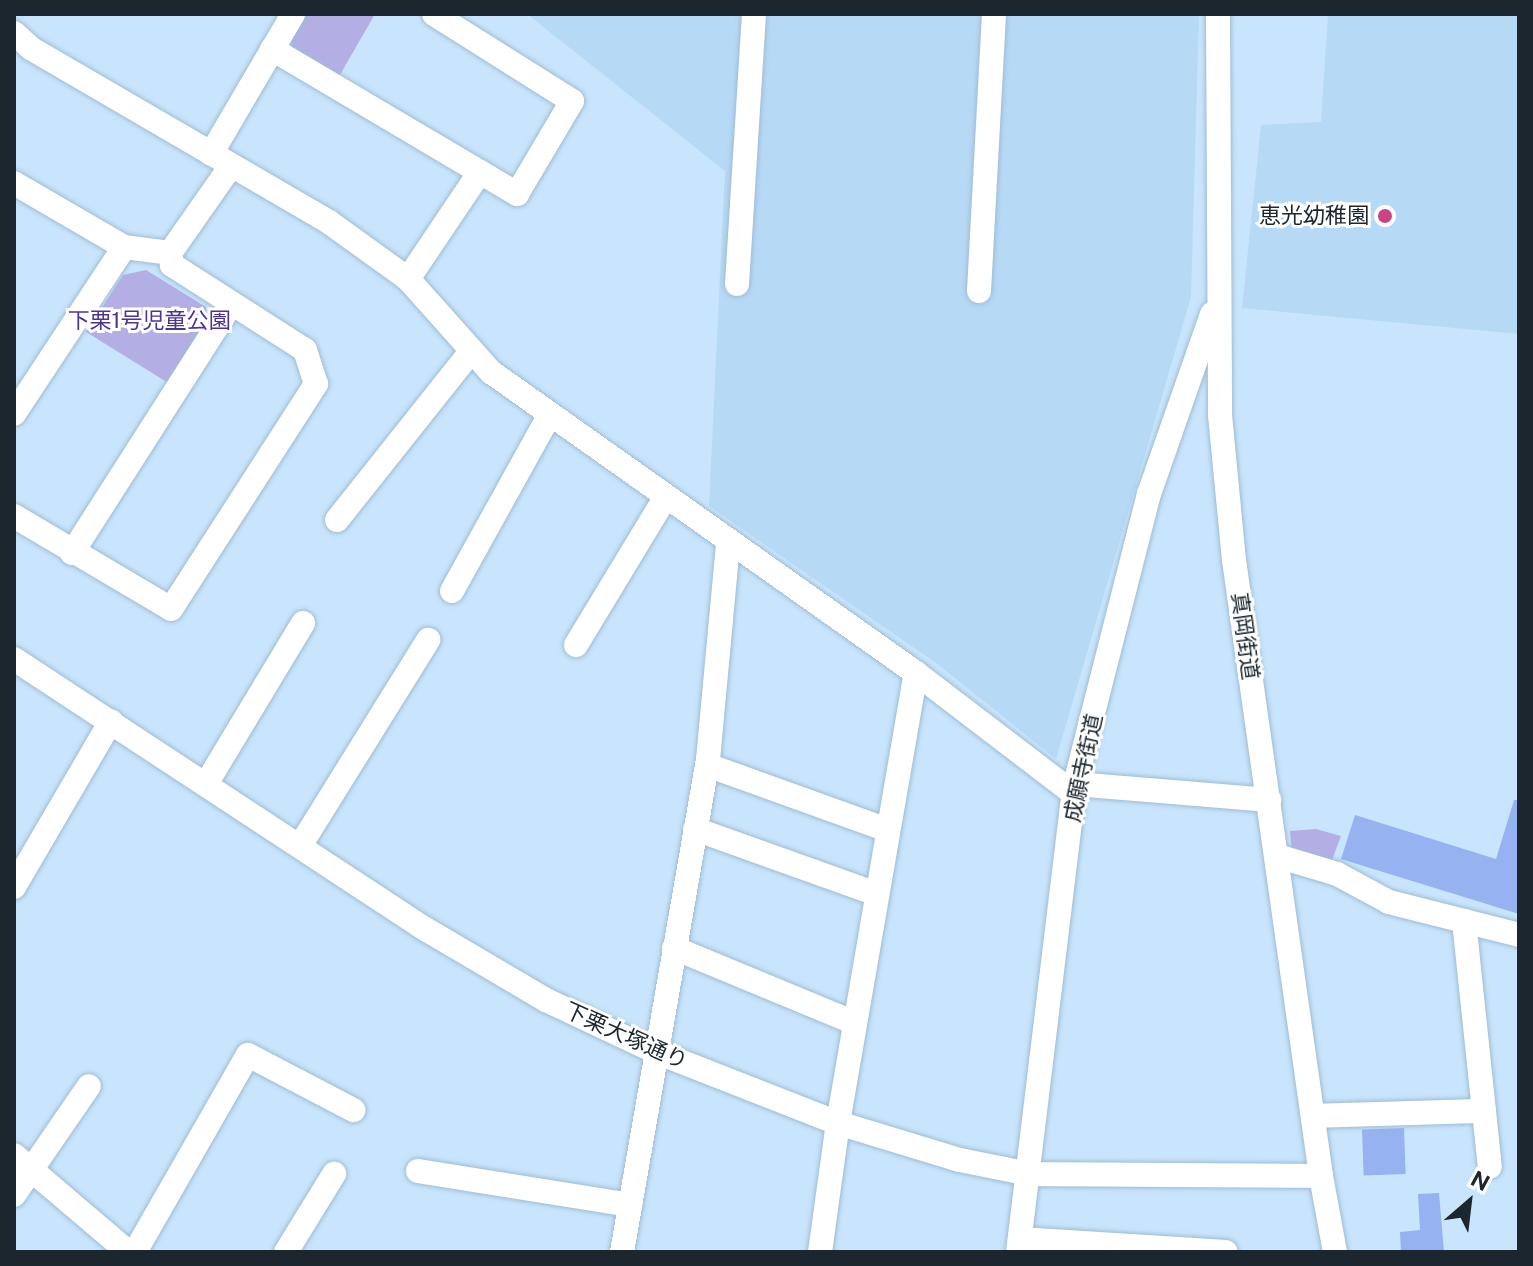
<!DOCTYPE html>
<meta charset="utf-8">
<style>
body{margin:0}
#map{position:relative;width:1533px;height:1266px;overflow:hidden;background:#c8e5fd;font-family:"Public Sans","Noto Sans JP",sans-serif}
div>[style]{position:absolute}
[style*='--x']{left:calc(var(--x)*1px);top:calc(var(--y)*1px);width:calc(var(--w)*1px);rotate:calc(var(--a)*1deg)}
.built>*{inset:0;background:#b6d9f6}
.green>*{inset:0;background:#b3afe5}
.building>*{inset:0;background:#96b2f1;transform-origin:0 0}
.roads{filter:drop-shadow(0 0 2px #a0bcd3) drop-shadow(0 0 2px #a0bcd3)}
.minor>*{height:24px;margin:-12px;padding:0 12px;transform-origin:12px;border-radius:12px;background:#fff}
.dots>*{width:22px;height:22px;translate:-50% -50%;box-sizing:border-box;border:4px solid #fff;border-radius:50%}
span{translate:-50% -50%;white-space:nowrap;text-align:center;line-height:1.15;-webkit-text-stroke:6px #fff;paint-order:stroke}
.poi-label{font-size:22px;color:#1b262f}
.right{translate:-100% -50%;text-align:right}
.park-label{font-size:22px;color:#4a3595}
.street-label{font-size:22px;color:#1b262f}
.frame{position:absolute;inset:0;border:16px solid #1b262f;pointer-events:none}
.north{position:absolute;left:1429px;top:1162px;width:80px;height:80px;-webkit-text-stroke:6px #fff;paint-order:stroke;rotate:28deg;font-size:22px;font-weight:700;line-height:32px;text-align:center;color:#1b262f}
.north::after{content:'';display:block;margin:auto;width:28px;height:36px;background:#1b262f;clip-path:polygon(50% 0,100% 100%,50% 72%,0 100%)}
</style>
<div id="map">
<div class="built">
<i style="clip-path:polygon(527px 14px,1199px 14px,1191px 297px,1056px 759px,936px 663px,709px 506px,725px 171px)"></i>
<i style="clip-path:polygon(1328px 14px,1519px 14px,1519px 334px,1242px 308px,1261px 125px,1321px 122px)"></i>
</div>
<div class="green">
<i style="clip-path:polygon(306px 14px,375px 14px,337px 80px,294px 56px,291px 41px)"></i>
<i style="clip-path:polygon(146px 270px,206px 307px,208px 325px,170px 384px,86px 332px,123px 275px)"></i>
<i style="clip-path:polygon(1316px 829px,1341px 836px,1329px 868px,1292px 855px,1290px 831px)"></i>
</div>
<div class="building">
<i style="clip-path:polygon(1514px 800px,1519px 800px,1519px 914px,1341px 859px,1355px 815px,1496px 859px)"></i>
<i style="left:1404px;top:1128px;width:46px;height:42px;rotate:88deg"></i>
<i style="clip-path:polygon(1439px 1193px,1444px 1252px,1401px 1252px,1400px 1232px,1420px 1230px,1418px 1194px)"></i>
</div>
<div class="roads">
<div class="minor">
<i style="--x:1218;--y:14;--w:401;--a:89.7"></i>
<i style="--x:1220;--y:415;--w:146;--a:84.5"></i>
<i style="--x:1234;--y:560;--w:622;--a:81.96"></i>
<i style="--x:1321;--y:1176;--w:77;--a:79.6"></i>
<i style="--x:14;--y:33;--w:24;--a:42"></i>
<i style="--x:32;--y:49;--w:344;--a:30.2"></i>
<i style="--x:329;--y:222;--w:97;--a:35.8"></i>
<i style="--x:408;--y:279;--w:125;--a:48.3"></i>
<i style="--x:491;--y:372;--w:521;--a:35.31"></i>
<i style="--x:916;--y:673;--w:199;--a:37.4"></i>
<i style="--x:272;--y:49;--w:285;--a:30.6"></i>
<i style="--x:517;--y:194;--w:108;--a:-59.4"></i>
<i style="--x:572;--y:101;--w:163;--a:-147.8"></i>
<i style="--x:211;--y:154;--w:162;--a:-59.6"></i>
<i style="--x:14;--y:183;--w:127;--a:30.2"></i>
<i style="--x:408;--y:279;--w:129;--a:-56.1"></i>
<i style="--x:737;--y:284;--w:271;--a:-86.4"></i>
<i style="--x:979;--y:291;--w:277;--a:-86.9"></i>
<i style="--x:14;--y:414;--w:200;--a:-56.6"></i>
<i style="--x:124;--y:247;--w:46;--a:7.4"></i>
<i style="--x:170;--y:253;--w:106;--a:-55"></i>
<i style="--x:14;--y:516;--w:182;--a:30.6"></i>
<i style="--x:171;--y:609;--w:268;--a:-57.2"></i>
<i style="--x:316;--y:384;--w:36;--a:-108"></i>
<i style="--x:305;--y:350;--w:158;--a:-147.4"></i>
<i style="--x:172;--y:265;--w:12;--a:-99"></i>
<i style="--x:337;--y:520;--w:213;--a:-51.5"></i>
<i style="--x:72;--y:553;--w:295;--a:-57.4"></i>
<i style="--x:452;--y:591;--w:200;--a:-61"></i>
<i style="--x:576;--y:645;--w:172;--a:-58.8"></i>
<i style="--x:14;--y:659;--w:494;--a:33.3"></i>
<i style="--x:427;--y:930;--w:138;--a:30.5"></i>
<i style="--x:546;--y:1000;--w:119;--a:25.3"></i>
<i style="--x:654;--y:1051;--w:198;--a:21.4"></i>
<i style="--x:838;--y:1123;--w:127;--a:16.9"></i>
<i style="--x:960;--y:1160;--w:71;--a:11.3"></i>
<i style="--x:1030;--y:1174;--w:291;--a:0.4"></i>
<i style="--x:707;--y:765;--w:192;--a:19.8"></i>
<i style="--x:206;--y:784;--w:188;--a:-58.9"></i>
<i style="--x:1075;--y:784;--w:195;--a:4.7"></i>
<i style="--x:695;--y:829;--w:193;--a:19.7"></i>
<i style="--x:300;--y:846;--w:243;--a:-58.1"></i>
<i style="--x:1277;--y:856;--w:63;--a:16.7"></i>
<i style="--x:1337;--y:874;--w:59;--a:28.3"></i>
<i style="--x:1389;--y:902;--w:134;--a:14.2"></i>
<i style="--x:14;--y:887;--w:192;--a:-59.7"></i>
<i style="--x:1464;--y:921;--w:247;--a:84"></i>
<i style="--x:674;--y:948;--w:196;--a:22.5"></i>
<i style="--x:1313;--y:1116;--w:171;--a:-1.7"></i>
<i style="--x:14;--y:1155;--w:150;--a:40.4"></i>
<i style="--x:418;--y:1171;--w:215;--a:9.1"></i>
<i style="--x:14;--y:1195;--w:132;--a:-55.5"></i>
<i style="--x:1020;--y:1239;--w:206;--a:3.6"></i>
<i style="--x:135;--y:1252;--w:227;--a:-60.2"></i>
<i style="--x:248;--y:1055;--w:119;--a:27.6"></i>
<i style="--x:286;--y:1252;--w:92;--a:-58.4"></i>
<i style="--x:622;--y:1252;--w:499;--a:-80.1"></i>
<i style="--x:708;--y:760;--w:218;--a:-84.7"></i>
<i style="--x:820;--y:1252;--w:130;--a:-82.1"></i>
<i style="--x:838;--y:1123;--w:457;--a:-80.2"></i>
<i style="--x:1018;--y:1252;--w:471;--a:-83.1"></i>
<i style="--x:1075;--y:784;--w:299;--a:-75.7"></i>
<i style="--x:1149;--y:494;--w:191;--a:-70.7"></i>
</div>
</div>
<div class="dots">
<i style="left:1385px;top:216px;background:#ca4485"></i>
</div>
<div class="poi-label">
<span class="right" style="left:1369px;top:216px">恵光幼稚園</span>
</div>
<div class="park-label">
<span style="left:149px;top:321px">下栗1号児童公園</span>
</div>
<div class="street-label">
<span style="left:1245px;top:636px;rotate:82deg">真岡街道</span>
<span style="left:1083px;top:768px;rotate:-78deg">成願寺街道</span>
<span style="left:626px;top:1036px;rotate:24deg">下栗大塚通り</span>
</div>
<div class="frame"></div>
<div class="north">N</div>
</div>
